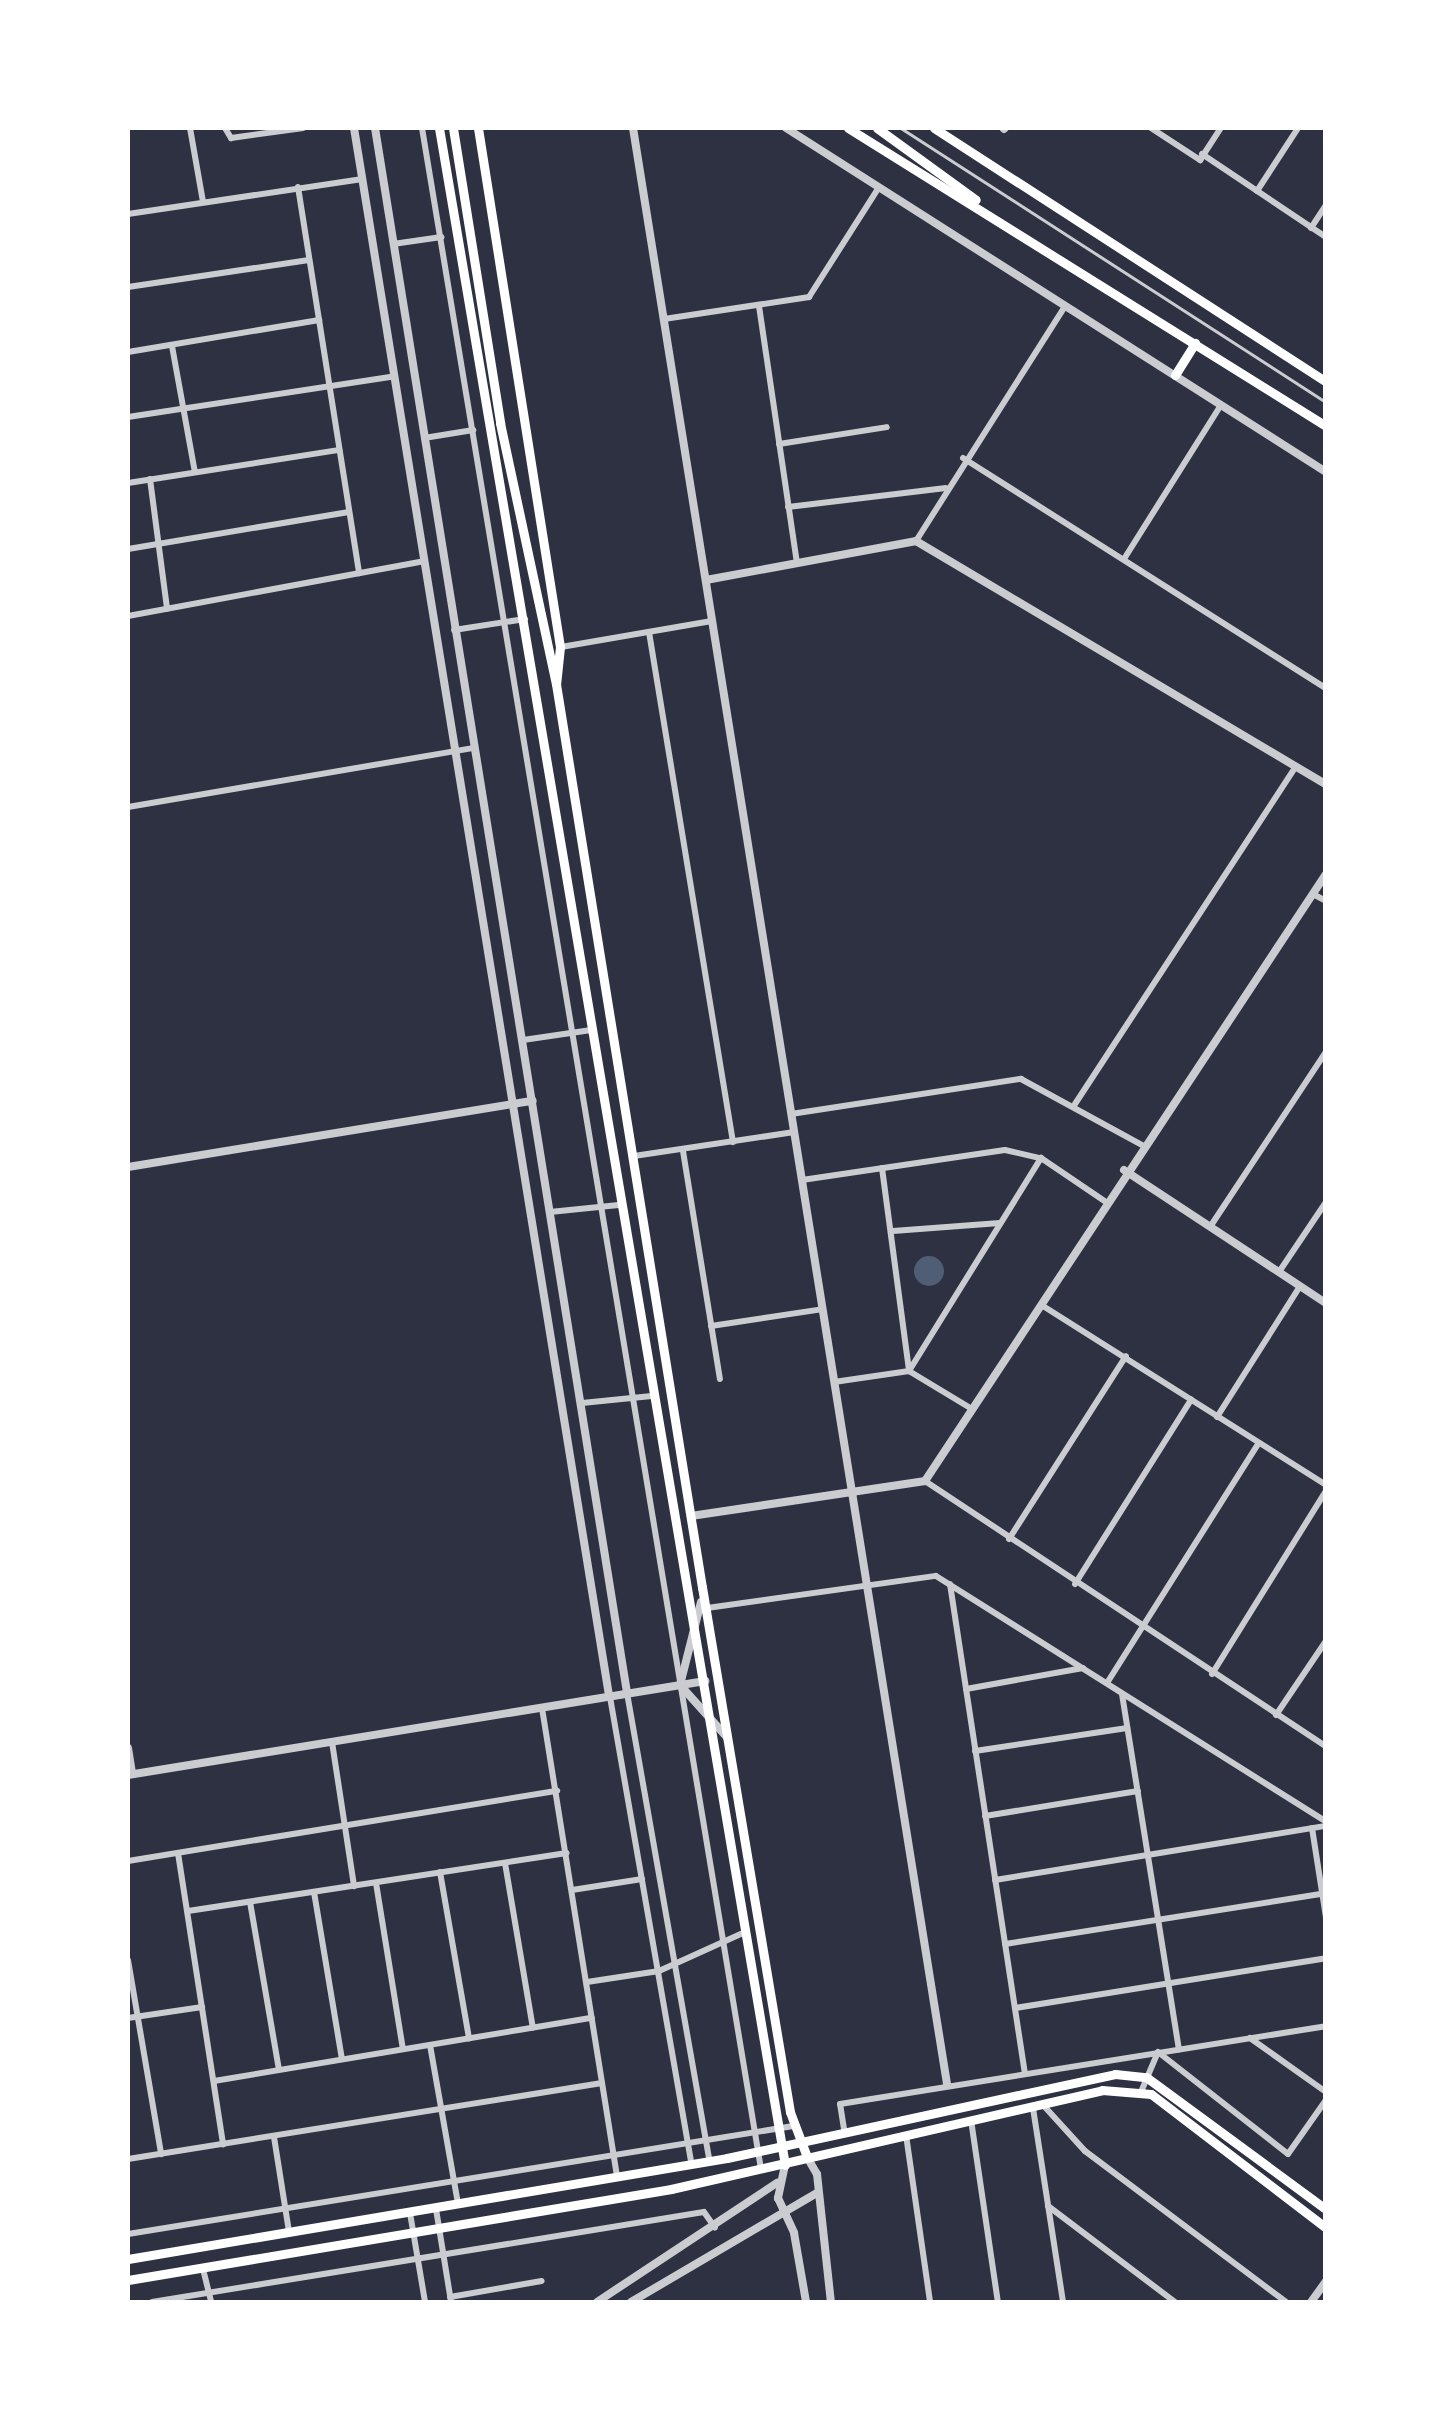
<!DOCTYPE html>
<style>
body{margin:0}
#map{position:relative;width:1453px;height:2430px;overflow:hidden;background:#2d3142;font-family:Raleway,sans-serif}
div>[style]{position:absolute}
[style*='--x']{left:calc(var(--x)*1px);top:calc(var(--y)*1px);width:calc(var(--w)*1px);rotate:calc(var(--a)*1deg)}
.water>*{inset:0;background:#4f5d75}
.round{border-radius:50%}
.service>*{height:2.5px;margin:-1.25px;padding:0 1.25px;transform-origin:1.25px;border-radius:1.25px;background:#caccd0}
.minor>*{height:6px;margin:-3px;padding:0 3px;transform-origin:3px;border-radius:3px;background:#caccd0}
.tertiary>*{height:8px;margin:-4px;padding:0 4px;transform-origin:4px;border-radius:4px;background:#caccd0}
.secondary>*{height:9px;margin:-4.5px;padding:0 4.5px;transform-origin:4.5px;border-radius:4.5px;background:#fff}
.primary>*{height:9px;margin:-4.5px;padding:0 4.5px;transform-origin:4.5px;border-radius:4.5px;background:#fff}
span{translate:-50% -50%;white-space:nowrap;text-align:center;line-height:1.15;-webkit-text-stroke:8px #fff;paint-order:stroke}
.frame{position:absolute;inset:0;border:130px solid #fff;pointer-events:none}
</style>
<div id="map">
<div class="water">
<i class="round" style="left:914px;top:1256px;width:30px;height:30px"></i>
</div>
<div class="service">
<i style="--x:901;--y:128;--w:506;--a:32.81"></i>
</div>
<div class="minor">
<i style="--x:190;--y:128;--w:75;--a:80"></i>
<i style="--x:225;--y:128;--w:12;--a:59"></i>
<i style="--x:231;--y:138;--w:73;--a:-7.9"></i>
<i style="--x:422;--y:128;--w:2068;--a:80.57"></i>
<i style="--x:1151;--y:128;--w:59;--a:33.1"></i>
<i style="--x:1200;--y:160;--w:38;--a:-57"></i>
<i style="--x:1202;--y:154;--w:149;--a:33.8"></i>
<i style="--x:298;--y:187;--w:391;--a:81"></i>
<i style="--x:1257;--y:191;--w:75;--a:-56.9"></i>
<i style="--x:128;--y:214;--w:237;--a:-8.5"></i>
<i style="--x:1311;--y:228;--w:27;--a:-57"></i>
<i style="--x:393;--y:244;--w:49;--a:-8.3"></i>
<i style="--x:128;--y:287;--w:183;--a:-8.5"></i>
<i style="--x:759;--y:306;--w:260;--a:81.6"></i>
<i style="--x:664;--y:319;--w:147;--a:-8.6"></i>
<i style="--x:809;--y:297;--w:130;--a:-57.5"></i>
<i style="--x:172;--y:346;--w:128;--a:79.7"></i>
<i style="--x:128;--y:352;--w:194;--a:-9.5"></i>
<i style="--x:128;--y:417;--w:270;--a:-8.7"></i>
<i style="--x:424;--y:438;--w:50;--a:-9.3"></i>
<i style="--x:779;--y:444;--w:109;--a:-8.9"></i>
<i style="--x:963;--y:458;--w:430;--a:32.4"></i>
<i style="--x:150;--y:479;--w:131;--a:82.5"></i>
<i style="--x:128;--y:483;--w:214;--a:-8.9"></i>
<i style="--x:788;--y:507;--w:159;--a:-6.9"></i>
<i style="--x:916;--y:541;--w:278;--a:-57.6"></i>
<i style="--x:128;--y:549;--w:224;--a:-9.5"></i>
<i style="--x:1124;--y:559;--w:182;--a:-57.8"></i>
<i style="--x:128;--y:616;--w:302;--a:-10.5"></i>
<i style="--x:454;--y:630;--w:72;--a:-8.8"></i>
<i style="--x:649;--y:632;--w:517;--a:80.65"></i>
<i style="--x:561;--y:647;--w:153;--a:-9.8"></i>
<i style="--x:128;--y:807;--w:351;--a:-9.7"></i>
<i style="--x:1313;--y:894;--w:15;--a:28"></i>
<i style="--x:523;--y:1040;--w:69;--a:-8.4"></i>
<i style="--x:1075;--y:1104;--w:404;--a:-56.8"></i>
<i style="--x:791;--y:1114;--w:233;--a:-8.7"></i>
<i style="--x:1021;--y:1079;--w:138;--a:28.6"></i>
<i style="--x:683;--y:1151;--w:231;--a:80.8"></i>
<i style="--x:634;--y:1156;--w:162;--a:-8.5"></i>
<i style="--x:882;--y:1168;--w:205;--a:82.4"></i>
<i style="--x:909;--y:1371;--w:74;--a:31.1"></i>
<i style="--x:802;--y:1180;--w:205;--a:-8.4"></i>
<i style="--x:1005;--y:1150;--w:37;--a:13"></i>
<i style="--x:1041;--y:1158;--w:78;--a:34.1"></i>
<i style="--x:550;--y:1212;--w:69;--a:-5.8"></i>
<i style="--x:1210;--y:1227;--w:210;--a:-56.5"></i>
<i style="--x:893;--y:1231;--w:107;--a:-4.3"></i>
<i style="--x:1279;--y:1272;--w:84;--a:-56.1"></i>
<i style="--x:1043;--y:1306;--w:335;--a:32.3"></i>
<i style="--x:711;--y:1326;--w:113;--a:-8.6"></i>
<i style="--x:834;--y:1382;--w:76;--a:-8.3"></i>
<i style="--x:909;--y:1371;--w:251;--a:-58.2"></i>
<i style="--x:582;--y:1403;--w:70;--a:-5.7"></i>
<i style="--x:1217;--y:1417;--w:155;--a:-57.6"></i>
<i style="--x:925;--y:1481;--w:481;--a:33.5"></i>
<i style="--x:1009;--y:1539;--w:217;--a:-57.4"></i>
<i style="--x:950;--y:1584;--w:494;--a:81.3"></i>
<i style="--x:1075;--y:1584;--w:218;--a:-57.8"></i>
<i style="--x:707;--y:1608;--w:231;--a:-8"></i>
<i style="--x:936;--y:1576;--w:461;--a:32.2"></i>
<i style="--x:1212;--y:1674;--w:216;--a:-58.1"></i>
<i style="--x:1107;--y:1683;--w:284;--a:-57.7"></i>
<i style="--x:966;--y:1689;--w:119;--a:-10.2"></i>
<i style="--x:627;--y:1693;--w:474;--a:80"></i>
<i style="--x:1122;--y:1694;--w:360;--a:80.9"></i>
<i style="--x:610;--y:1697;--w:473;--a:80.1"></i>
<i style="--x:542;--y:1708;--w:475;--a:80.9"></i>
<i style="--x:1276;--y:1715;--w:89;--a:-56"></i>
<i style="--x:332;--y:1742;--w:146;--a:81.3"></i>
<i style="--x:975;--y:1751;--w:154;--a:-8.6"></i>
<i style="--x:985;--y:1816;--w:155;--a:-9.3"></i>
<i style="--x:1312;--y:1828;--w:90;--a:81.1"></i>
<i style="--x:178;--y:1853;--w:295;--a:81.2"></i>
<i style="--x:128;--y:1861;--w:435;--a:-9.3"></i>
<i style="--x:505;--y:1863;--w:167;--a:80.4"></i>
<i style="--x:440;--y:1872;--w:169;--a:80.1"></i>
<i style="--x:995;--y:1880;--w:335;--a:-9.3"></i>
<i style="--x:376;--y:1883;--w:168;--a:80.8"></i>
<i style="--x:572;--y:1890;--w:71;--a:-8.9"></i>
<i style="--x:314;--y:1892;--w:169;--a:80.5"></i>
<i style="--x:250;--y:1902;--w:170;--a:80.2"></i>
<i style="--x:188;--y:1911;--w:383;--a:-8.7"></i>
<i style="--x:1005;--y:1944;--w:321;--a:-9"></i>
<i style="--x:128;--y:1960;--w:197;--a:80.3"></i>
<i style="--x:587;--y:1982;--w:73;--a:-8.7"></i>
<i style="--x:659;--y:1971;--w:94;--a:-24.4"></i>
<i style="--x:1015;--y:2008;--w:315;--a:-9.1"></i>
<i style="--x:128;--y:2018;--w:75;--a:-8.5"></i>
<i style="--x:1250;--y:2038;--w:93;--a:35.4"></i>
<i style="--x:430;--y:2045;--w:160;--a:80"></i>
<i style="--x:214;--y:2081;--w:383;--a:-9.5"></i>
<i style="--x:1141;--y:2092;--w:43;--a:-67"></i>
<i style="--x:1158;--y:2052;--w:165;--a:38.1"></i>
<i style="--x:1288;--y:2154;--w:66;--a:-54.9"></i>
<i style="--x:1044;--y:2106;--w:61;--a:47.7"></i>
<i style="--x:1085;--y:2151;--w:251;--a:36.9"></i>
<i style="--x:1033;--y:2108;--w:196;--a:81.2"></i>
<i style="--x:971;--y:2120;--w:184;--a:81.6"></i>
<i style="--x:844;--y:2129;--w:25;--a:-99"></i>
<i style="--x:840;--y:2104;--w:492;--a:-9.1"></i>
<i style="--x:906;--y:2135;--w:169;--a:81.8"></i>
<i style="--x:274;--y:2137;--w:96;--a:81"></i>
<i style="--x:128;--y:2159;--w:480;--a:-9.1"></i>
<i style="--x:1048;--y:2206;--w:159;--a:37.1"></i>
<i style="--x:436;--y:2209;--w:94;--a:80.8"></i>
<i style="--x:410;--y:2213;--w:90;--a:80.4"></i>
<i style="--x:128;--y:2234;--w:674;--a:-9.22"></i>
<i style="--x:203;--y:2269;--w:34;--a:76"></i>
<i style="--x:450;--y:2297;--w:93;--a:-9.9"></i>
<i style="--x:152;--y:2302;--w:559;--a:-9.26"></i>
<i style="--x:704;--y:2212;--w:19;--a:55"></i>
</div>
<div class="tertiary">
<i style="--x:354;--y:128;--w:1589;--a:80.76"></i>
<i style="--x:375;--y:128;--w:1584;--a:80.85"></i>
<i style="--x:633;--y:128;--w:1981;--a:80.88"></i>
<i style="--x:786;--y:128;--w:640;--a:32.5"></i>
<i style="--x:1004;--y:129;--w:1;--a:-45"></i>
<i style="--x:706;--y:580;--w:214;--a:-10.5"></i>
<i style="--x:916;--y:541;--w:477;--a:30.7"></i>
<i style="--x:128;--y:1167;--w:410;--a:-9.3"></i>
<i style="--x:1124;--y:1170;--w:242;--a:33.4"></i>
<i style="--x:691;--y:1516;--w:237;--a:-8.5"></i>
<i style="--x:925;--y:1481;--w:727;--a:-56.55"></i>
<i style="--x:701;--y:1602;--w:86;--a:104.2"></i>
<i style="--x:680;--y:1685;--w:69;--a:48"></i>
<i style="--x:128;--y:1748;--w:26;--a:81"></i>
<i style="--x:128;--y:1775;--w:585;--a:-9.25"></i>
<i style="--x:807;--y:2157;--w:20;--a:60"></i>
<i style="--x:817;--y:2174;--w:129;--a:83.8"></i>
<i style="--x:785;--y:2165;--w:34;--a:102"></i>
<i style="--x:778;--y:2198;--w:38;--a:65"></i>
<i style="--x:794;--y:2233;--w:70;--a:80.1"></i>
<i style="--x:597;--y:2302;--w:216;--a:-33.5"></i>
<i style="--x:631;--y:2302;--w:216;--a:-30.4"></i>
<i style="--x:1311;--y:2302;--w:26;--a:-54"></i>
</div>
<div class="secondary">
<i style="--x:439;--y:128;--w:2066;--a:80.36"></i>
<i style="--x:478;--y:128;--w:525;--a:81.02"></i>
<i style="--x:560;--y:647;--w:37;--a:96"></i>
<i style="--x:556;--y:684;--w:915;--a:80.82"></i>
<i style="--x:702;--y:1587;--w:532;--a:80.48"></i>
<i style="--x:790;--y:2112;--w:48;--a:69.3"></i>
<i style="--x:128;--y:2259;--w:607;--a:-9.57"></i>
<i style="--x:727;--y:2158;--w:397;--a:-12.2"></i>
<i style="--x:1115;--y:2074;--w:31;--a:6"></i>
<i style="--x:1146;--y:2077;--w:223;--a:36.3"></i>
<i style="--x:128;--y:2280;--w:551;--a:-9.51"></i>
<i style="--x:671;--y:2189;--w:442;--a:-12.9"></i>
<i style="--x:1102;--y:2090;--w:49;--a:4.7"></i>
<i style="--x:1151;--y:2094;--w:220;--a:37.4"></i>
</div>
<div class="primary">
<i style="--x:453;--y:128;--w:299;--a:80.9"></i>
<i style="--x:500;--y:423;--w:267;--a:77.9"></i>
<i style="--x:848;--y:128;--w:563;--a:31.94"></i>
<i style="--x:877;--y:128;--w:122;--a:36"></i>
<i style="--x:934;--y:128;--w:467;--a:32.9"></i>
<i style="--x:1175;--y:375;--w:38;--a:-58"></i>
</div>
<div class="frame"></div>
</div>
